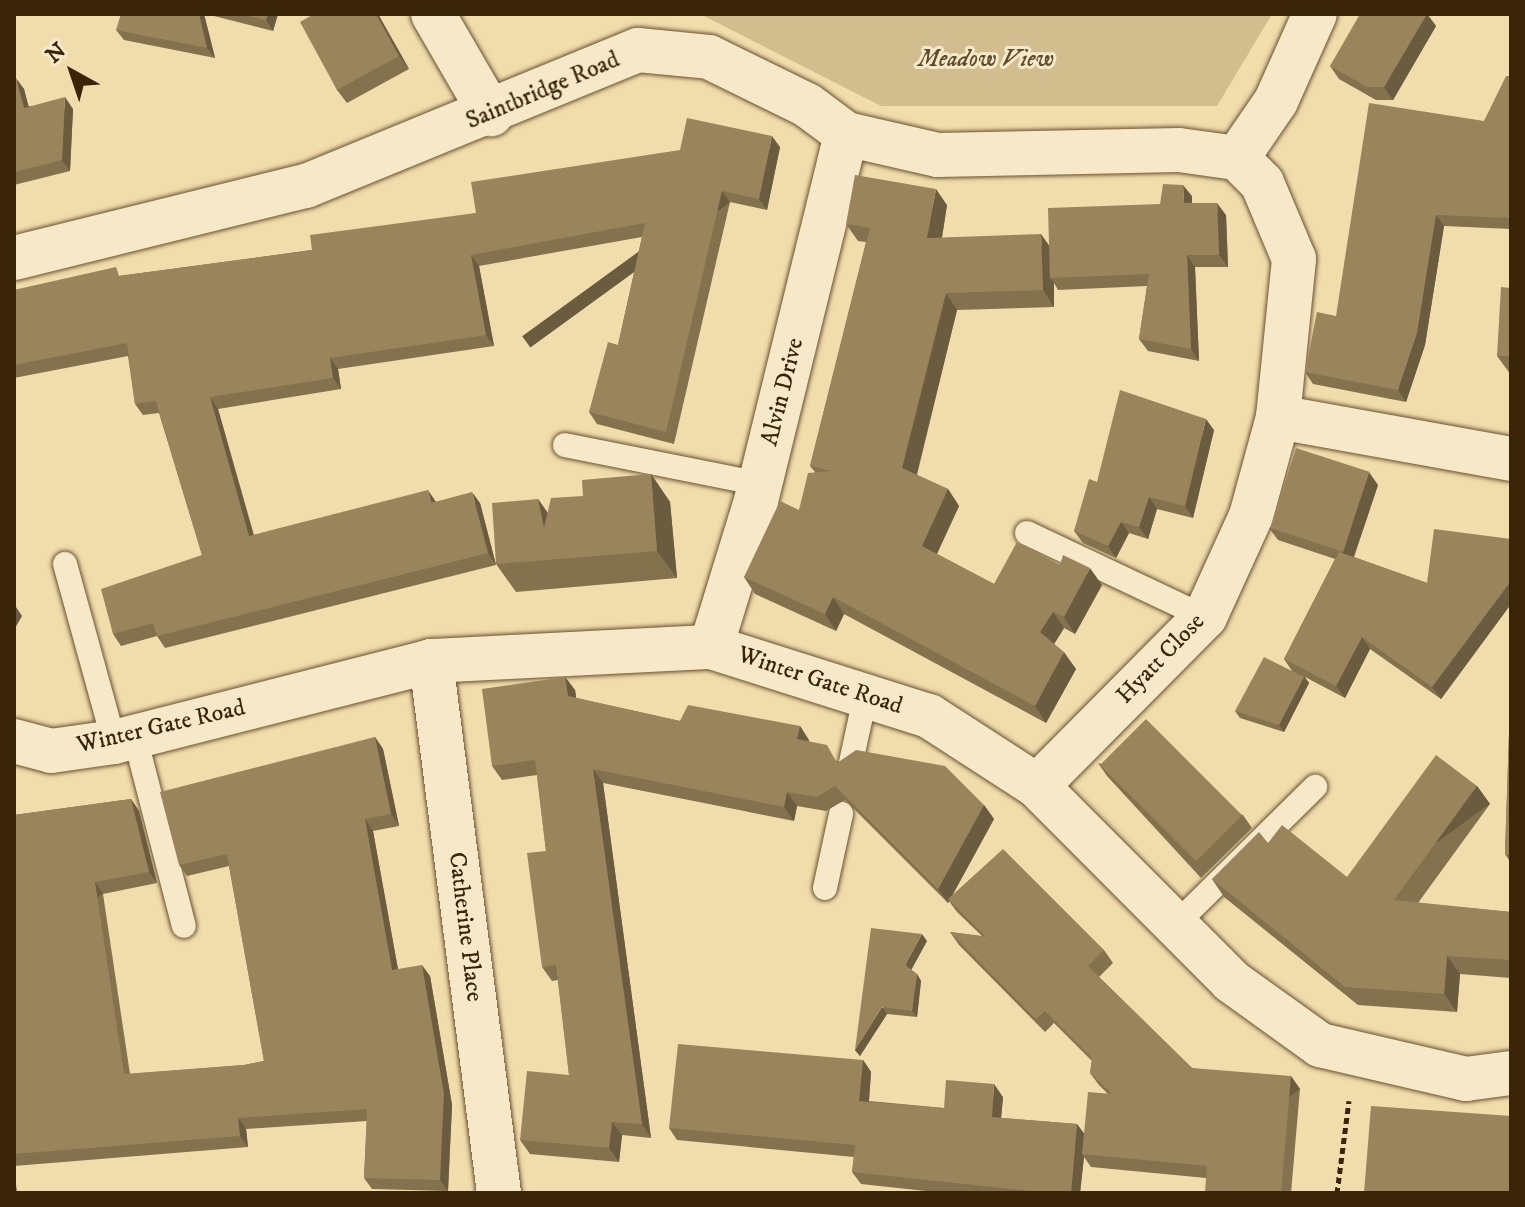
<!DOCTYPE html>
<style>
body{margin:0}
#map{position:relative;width:1525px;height:1207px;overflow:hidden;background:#f1dcab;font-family:"IM FELL DW Pica",serif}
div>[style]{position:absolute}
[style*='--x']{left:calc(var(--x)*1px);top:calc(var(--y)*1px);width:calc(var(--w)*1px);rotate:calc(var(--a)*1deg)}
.green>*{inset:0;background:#d2bd8f}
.path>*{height:5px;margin-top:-2.5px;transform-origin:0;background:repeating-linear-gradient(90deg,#392407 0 6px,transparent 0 10px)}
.roads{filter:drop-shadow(0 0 2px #675230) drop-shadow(0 0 2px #675230)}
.service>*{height:24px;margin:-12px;padding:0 12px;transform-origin:12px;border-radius:12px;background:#f6e8c8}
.minor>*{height:44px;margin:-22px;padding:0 22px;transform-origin:22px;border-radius:22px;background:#f6e8c8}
.wall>*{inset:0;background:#84724f}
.shaded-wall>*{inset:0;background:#6b5c40;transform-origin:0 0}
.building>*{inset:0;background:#99845c;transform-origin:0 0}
span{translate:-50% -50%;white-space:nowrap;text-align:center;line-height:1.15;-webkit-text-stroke:6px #f6e8c8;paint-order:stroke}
.park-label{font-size:24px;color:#5f4a29;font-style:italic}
.street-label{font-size:24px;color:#392407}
.frame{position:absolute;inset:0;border:16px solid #392407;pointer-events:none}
.north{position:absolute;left:32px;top:32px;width:80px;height:80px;-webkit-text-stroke:6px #f6e8c8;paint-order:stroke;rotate:320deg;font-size:22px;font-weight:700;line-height:32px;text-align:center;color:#392407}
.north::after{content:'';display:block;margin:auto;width:28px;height:36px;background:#392407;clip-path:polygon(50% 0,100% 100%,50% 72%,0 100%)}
</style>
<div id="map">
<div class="green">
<i style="clip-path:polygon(700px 14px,1272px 14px,1217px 106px,881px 106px)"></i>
</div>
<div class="path">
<i style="--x:1337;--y:1193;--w:93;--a:-82.6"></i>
</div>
<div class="roads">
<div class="service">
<i style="--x:565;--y:445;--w:199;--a:11.3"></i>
<i style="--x:1027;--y:533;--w:197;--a:25.3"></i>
<i style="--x:65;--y:564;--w:185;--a:74.6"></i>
<i style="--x:135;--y:737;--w:195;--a:75.5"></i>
<i style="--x:851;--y:762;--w:71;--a:-77.7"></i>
<i style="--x:825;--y:888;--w:76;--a:-77.8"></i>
<i style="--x:1175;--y:925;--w:197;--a:-44.6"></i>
</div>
<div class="minor">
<i style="--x:433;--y:14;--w:116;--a:59.9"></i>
<i style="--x:14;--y:258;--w:301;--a:-13.9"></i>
<i style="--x:306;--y:186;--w:359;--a:-22.3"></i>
<i style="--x:638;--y:50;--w:71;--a:5.6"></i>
<i style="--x:709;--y:57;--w:109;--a:26.1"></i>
<i style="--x:807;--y:105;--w:49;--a:36.6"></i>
<i style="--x:846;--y:134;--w:94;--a:12.9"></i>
<i style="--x:938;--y:155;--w:241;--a:-1.2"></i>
<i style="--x:1179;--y:150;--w:59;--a:7.9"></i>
<i style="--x:1237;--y:158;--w:69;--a:-55.6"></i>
<i style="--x:1276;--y:101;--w:95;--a:-65.9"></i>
<i style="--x:1278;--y:417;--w:237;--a:10.2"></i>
<i style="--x:711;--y:647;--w:153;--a:-72.9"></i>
<i style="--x:756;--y:501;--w:378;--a:-76.2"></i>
<i style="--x:431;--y:661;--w:536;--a:82.72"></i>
<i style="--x:14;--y:741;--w:38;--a:15"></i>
<i style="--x:51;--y:751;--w:64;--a:-8.1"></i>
<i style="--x:114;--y:742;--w:327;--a:-14.3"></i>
<i style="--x:431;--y:661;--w:280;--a:-2.9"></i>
<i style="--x:711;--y:647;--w:229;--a:17.6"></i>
<i style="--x:929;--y:716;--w:129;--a:32.9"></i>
<i style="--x:1037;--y:786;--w:275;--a:45.1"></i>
<i style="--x:1231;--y:981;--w:110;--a:35.7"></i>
<i style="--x:1320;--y:1045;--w:150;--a:13.1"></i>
<i style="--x:1466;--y:1079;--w:45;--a:-7.6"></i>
<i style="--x:1037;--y:786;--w:238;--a:-45.2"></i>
<i style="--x:1205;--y:617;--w:111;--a:-65.5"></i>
<i style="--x:1251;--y:516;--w:103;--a:-74.7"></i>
<i style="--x:1278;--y:417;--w:159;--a:-84.2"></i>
<i style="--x:1294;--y:259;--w:82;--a:-112.8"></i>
<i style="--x:1262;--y:183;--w:35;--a:-135"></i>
</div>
</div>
<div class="wall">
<i style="clip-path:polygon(204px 14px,215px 58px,124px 40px,116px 30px)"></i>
<i style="clip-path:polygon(206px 14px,278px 14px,273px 31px)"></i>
<i style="clip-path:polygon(314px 14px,378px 14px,409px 69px,347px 103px,337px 90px)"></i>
<i style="clip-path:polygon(1427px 14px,1436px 26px,1393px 100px,1376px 100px,1339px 79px,1330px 66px)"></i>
<i style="clip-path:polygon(1511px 76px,1511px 229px,1444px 226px,1425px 345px,1406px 402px,1313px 384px,1305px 372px,1336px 316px,1484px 121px)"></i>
<i style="clip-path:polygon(14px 78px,24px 89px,28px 106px,73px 109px,70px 171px,14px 185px)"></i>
<i style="clip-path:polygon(780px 147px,767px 210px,730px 202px,674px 444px,597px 424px,589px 412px,618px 345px,642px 237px,479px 266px,494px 346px,338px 369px,341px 389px,218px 409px,254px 535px,436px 502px,480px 503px,496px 565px,165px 648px,157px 636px,121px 646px,113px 634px,202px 555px,159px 413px,143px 415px,135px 404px,128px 356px,14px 378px,14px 290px,312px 250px,476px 213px)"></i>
<i style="clip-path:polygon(1192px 196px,1192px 203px,1226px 215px,1228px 267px,1195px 267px,1199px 361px,1148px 351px,1139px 339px,1147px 286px,1058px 290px,1054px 283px,1054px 307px,957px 310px,917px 475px,948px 489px,959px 506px,937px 554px,994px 584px,1060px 565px,1102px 585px,1075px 634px,1064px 628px,1054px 644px,1076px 669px,1046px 723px,844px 614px,836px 631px,755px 594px,744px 577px,799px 510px,815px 472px,810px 466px,866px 242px,858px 241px,846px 224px,947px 205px,942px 238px,1049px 246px,1160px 204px)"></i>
<i style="clip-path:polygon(1511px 288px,1511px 375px,1497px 356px)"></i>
<i style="clip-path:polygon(1214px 430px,1193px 518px,1157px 509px,1148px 539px,1129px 533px,1116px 558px,1083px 543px,1074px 531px,1097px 482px)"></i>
<i style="clip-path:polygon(651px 474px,670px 502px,677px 578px,516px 592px,496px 564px,538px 499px,548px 513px,583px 496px)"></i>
<i style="clip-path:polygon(1378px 485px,1354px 557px,1427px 583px,1511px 539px,1511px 604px,1441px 699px,1370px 649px,1345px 698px,1305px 677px,1309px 683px,1284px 732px,1240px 718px,1235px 711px,1292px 671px,1284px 659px,1335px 559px,1278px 540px,1269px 528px)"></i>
<i style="clip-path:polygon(1511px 673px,1511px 863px,1505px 854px)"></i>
<i style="clip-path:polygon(565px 677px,575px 690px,576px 698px,680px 721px,800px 726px,809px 741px,838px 762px,984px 805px,994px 819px,952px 896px,1104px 950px,1113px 963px,1099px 977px,1192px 1068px,1300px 1089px,1291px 1193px,1206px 1193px,1206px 1178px,1091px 1167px,1084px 1157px,1080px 1193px,944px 1193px,861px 1184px,852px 1172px,854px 1157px,677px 1140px,669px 1128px,863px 1060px,871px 1072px,869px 1101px,944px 1108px,1003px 1097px,1001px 1118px,1077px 1124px,1084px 1134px,1108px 1094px,1099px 1085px,1090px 1073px,1092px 1061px,1054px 1023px,1045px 1032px,959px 945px,950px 932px,982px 936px,957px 912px,949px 901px,948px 903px,845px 800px,826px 811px,797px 806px,794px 821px,603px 783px,651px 1138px,622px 1135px,619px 1162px,530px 1154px,520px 1140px,569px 1075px,558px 980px,552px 981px,542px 967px,546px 851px,537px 775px,502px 780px,492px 766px)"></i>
<i style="clip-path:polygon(375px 737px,383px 749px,399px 826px,373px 831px,398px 969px,430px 976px,452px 1105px,448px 1191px,372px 1189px,364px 1178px,367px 1121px,246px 1129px,248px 1147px,14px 1166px,14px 1193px,14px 815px,131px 799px,139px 811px,157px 883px,103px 894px,130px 1074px,244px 1065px,264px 1061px,229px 866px,187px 876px,179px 865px)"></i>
<i style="clip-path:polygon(1098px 763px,1243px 815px,1252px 828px,1201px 878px,1107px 776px)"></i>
<i style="clip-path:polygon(1477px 786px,1490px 804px,1418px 903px,1511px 912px,1511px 978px,1460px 974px,1457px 1012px,1358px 1005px,1224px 897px,1212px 879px,1268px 843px,1347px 877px)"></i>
<i style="clip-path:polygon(927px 941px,911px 970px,917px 974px,921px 981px,917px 1017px,887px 1014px,860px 1056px,855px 1050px)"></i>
</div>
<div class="shaded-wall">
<i style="clip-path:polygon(199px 14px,204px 14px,215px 58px,207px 48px)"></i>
<i style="clip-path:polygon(268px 14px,278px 14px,273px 31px,266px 20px)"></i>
<i style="clip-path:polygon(376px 14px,378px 14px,409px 69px,399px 56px)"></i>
<i style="clip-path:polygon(1427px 14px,1436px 26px,1393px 100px,1384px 87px)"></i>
<i style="clip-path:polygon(16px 78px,24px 89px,32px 119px,24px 108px)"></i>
<i style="clip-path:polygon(65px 97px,73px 109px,70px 171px,62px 160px)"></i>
<i style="clip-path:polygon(772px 136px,780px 147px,767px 210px,759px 199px)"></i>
<i style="clip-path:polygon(1183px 185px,1192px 196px,1192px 215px,1184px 203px)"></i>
<i style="clip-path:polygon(936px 189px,947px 205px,939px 255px,927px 238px)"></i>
<i style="left:722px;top:191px;width:14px;height:247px;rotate:54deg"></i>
<i style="clip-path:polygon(1217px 203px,1226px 215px,1228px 267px,1219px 255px)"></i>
<i style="clip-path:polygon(1436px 215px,1444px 226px,1425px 345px,1406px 402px,1398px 390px)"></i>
<i style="clip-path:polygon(1041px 234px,1053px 251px,1050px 278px,1054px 283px,1054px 307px,1043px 290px)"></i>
<i style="clip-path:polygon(471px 255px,479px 266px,494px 346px,486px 335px)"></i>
<i style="clip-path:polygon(1187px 255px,1195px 267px,1199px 361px,1191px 349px)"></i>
<i style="clip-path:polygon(946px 293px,957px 310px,914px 485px,902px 468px)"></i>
<i style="clip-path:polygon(330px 358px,338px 369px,341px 389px,333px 378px)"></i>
<i style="clip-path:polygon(210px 397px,218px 409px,257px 548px,249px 536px)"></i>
<i style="clip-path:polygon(1206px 419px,1214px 430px,1193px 518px,1185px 506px)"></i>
<i style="clip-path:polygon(1369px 472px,1378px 485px,1351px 565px,1342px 552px)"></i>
<i style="clip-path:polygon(651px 474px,670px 502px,677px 578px,657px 551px)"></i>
<i style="clip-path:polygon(948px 489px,959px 506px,933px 562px,922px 546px)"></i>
<i style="clip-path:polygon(428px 490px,436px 502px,431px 503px)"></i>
<i style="clip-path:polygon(472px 492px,480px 503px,496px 565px,488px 553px)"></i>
<i style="clip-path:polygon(1149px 497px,1157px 509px,1148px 539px,1139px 527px)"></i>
<i style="clip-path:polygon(538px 499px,557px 527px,544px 528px)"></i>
<i style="clip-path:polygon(1121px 522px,1129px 533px,1116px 558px,1108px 546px)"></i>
<i style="clip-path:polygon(1090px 568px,1102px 585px,1075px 634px,1064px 617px)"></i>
<i style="clip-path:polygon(1511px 581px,1511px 604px,1441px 699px,1432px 687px)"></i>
<i style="clip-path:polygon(833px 597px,844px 614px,836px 631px,825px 614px)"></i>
<i style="clip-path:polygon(14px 604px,22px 616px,14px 630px)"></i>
<i style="clip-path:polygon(1053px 612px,1064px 628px,1051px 649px,1040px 632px)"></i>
<i style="clip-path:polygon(1362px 637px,1370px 649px,1345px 698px,1336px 686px)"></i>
<i style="clip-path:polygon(1064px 652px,1076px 669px,1046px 723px,1035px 706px)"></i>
<i style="clip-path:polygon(565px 677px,575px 690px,578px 710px,568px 696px)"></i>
<i style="clip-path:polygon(1304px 677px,1309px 683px,1284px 732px,1279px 725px)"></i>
<i style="clip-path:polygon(800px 726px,809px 740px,807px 752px,797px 739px)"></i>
<i style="clip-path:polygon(375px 737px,383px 749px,399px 826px,391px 814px)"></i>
<i style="clip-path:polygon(593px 769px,603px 783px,651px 1138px,642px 1124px)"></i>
<i style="left:1477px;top:786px;width:22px;height:141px;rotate:54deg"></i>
<i style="clip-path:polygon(787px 792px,797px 806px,794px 821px,784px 807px)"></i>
<i style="clip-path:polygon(131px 799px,139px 811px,157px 883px,149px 872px)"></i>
<i style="clip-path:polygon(984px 805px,994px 819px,948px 903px,938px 889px)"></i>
<i style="clip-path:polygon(365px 819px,373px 831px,400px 981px,392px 970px)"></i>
<i style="left:95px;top:882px;width:14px;height:194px;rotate:56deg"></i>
<i style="clip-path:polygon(922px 934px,927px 941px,910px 972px,905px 965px)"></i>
<i style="clip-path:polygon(1447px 956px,1460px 974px,1457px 1012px,1444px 994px)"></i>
<i style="clip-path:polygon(422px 965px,430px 976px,452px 1105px,448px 1191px,440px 1180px)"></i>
<i style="clip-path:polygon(917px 974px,921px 981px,917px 1017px,912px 1011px)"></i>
<i style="clip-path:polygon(882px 1007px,887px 1014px,860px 1056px,855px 1050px)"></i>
<i style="clip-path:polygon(863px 1060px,871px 1072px,868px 1113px,859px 1101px)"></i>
<i style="left:1291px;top:1076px;width:16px;height:117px;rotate:55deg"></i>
<i style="clip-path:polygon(994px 1084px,1003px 1097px,1000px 1129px,992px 1117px)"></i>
<i style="clip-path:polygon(238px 1118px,246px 1129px,248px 1147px,240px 1136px)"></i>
<i style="clip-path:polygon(612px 1122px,622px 1135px,619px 1162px,609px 1148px)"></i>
<i style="clip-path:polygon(1077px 1124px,1086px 1136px,1082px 1154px,1084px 1157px,1080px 1193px,1071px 1193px)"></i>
<i style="clip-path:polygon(14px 1165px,14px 1166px,17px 1193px,14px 1193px)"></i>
</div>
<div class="building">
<i style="clip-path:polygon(121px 14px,199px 14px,207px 48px,116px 30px)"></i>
<i style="clip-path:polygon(240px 14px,268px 14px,266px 20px)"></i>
<i style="clip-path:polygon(314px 14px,376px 14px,399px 56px,337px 90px,300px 22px)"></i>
<i style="clip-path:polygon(1360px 14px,1427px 14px,1384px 87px,1367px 87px,1330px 66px)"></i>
<i style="clip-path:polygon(1506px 76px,1511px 76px,1511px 218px,1436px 215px,1417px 333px,1398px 390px,1305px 372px,1317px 312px,1336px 316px,1369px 103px,1484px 121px)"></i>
<i style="clip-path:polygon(14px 78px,16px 78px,24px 108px,65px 97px,62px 160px,14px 172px)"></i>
<i style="clip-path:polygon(687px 118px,772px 136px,759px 199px,722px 191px,666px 432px,589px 412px,608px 342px,618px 345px,645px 223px,471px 255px,486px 335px,330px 358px,333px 378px,210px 397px,249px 536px,428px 490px,431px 503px,472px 492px,488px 553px,157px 636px,153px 623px,113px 634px,101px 589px,202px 555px,156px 401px,135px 404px,127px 343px,14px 365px,14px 290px,116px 267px,119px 276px,312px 250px,310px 235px,476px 213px,471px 182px,680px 150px)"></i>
<i style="clip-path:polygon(855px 175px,936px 189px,927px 238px,1041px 234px,1043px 290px,946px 293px,902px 468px,948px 489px,922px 546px,994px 584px,1017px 542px,1060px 565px,1063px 555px,1090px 568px,1064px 617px,1053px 612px,1040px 632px,1064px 652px,1035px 706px,833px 597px,825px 614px,744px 577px,780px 501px,799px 510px,808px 473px,831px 471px,810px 466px,870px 228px,846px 224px)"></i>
<i style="clip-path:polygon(1163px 184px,1183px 185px,1184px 203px,1217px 203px,1219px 255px,1187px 255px,1191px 349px,1139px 339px,1149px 274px,1050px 278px,1048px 208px,1160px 204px)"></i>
<i style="clip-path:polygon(1501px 287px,1511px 288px,1511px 356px,1497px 356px)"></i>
<i style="clip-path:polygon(1120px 390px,1206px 419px,1185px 506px,1149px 497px,1139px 527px,1121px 522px,1108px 546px,1074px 531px,1089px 479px,1097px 482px)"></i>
<i style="left:1296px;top:448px;width:77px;height:84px;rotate:18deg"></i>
<i style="clip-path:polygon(651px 474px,657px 551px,496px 564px,492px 503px,538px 499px,544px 528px,551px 498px,583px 496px,582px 480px)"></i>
<i style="clip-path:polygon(1434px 529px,1511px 539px,1511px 581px,1432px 687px,1362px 637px,1336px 686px,1284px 659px,1339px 552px,1427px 583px)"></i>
<i style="clip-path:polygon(1264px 657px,1304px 677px,1279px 725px,1235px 711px)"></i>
<i style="clip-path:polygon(1511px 673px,1511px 854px,1505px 854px)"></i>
<i style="clip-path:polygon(565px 677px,568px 696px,680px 721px,688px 705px,800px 726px,797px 739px,827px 745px,837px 763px,856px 750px,945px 766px,984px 805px,938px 889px,835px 786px,817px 797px,787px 792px,784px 807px,593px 769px,642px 1124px,612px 1122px,609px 1148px,520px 1140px,527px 1071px,569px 1075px,556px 965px,542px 967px,527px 853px,546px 851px,535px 760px,492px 766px,482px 689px)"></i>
<i style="left:1146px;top:719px;width:136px;height:65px;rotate:45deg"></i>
<i style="clip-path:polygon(375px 737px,391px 814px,365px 819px,392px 970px,422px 965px,444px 1094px,440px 1180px,364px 1178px,367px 1109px,238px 1118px,240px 1136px,14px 1154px,14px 815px,131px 799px,149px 872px,95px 882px,124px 1074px,244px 1065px,264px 1061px,227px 854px,179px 865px,160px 792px)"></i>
<i style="clip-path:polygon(1436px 755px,1477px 786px,1394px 900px,1511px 912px,1511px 960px,1447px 956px,1444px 994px,1345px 987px,1212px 879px,1259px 832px,1268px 843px,1282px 825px,1347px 877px)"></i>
<i style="clip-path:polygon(1003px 849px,1104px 950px,1088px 966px,1192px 1068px,1291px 1076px,1281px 1193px,1205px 1192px,1207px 1166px,1082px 1154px,1088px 1092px,1112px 1094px,1090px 1073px,1092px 1058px,1045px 1011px,1036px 1019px,950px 932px,986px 937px,948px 899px)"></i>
<i style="clip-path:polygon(871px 928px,922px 934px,905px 965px,917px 974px,912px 1011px,882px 1007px,855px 1050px)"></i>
<i style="clip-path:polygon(678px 1044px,863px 1060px,859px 1101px,944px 1108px,946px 1080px,994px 1084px,992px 1117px,1077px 1124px,1071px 1193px,1049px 1193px,852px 1172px,855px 1145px,669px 1128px)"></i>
<i style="clip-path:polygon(1371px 1106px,1511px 1116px,1511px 1193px,1364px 1193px)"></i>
</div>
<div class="park-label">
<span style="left:986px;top:60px">Meadow View</span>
</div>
<div class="street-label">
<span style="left:543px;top:91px;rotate:-23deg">Saintbridge Road</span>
<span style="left:783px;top:392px;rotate:-76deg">Alvin Drive</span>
<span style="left:1161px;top:659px;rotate:-46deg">Hyatt Close</span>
<span style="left:820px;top:681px;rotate:18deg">Winter Gate Road</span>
<span style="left:161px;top:727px;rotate:-13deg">Winter Gate Road</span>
<span style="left:465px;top:927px;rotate:83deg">Catherine Place</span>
</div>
<div class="frame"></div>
<div class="north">N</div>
</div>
